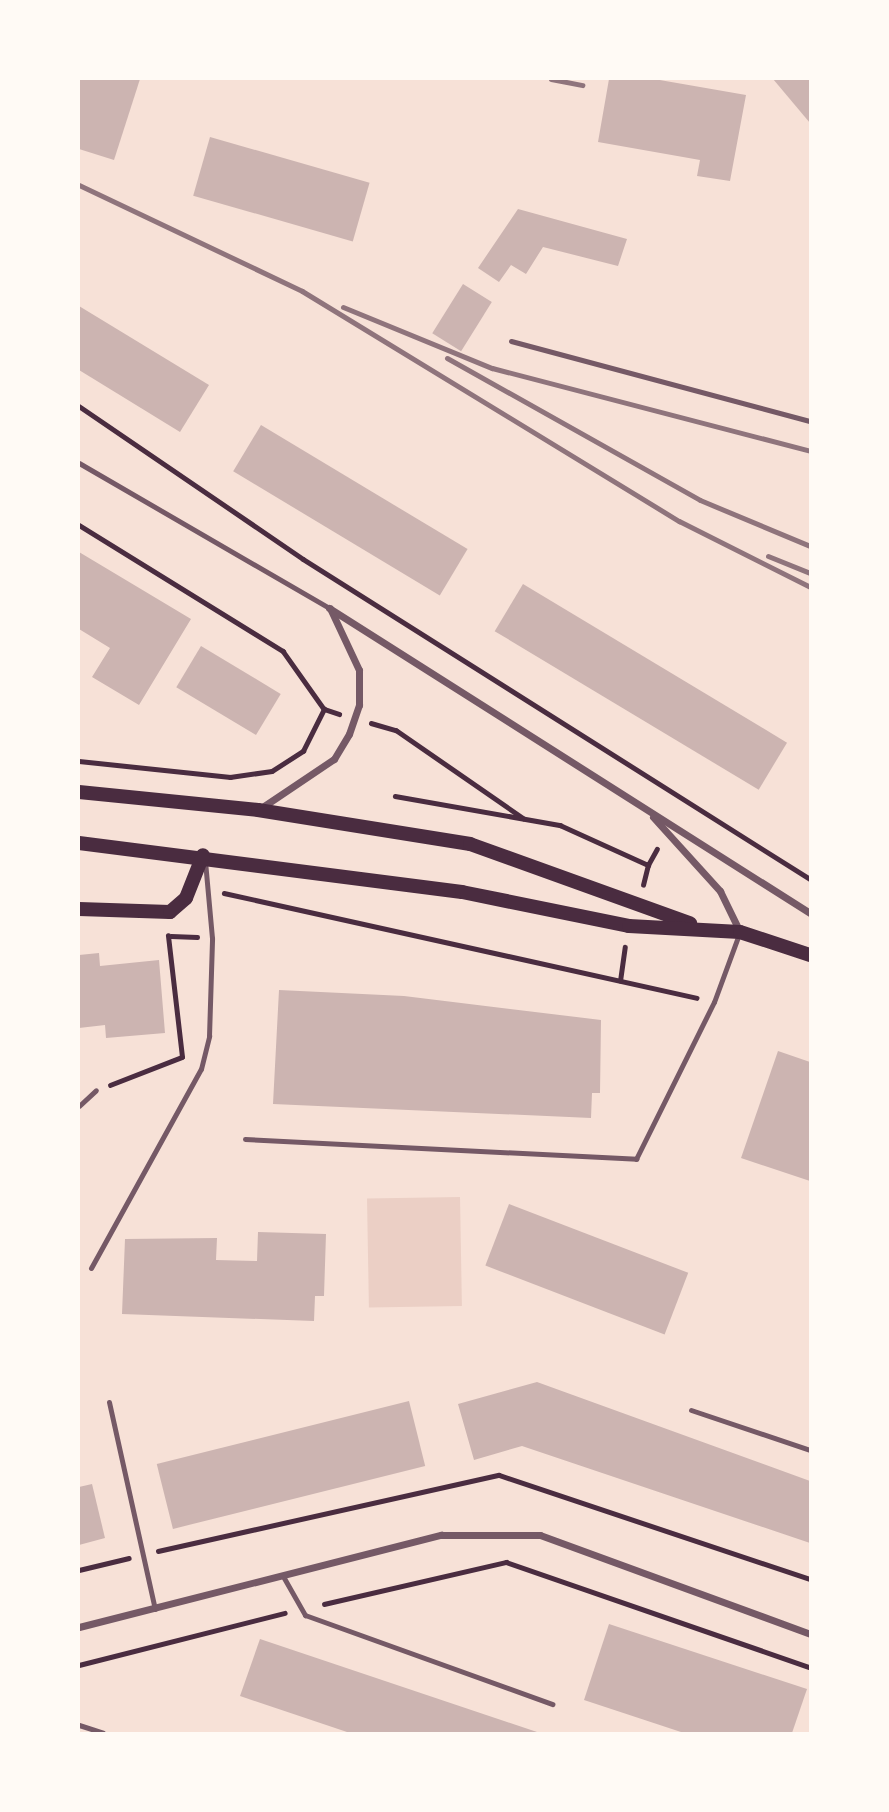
<!DOCTYPE html>
<style>
body{margin:0}
#map{position:relative;width:889px;height:1812px;overflow:hidden;background:#f7e1d7;font-family:"Exo 2",sans-serif}
div>[style]{position:absolute}
[style*='--x']{left:calc(var(--x)*1px);top:calc(var(--y)*1px);width:calc(var(--w)*1px);rotate:calc(var(--a)*1deg)}
.green>*{inset:0;background:#ebcfc5;transform-origin:0 0}
.building>*{inset:0;background:#ccb4b1;transform-origin:0 0}
.path>*{height:4.5px;margin:-2.25px;padding:0 2.25px;transform-origin:2.25px;border-radius:2.25px;background:#4a2c40}
.service>*{height:5px;margin:-2.5px;padding:0 2.5px;transform-origin:2.5px;border-radius:2.5px;background:#755966}
.minor>*{height:7px;margin:-3.5px;padding:0 3.5px;transform-origin:3.5px;border-radius:3.5px;background:#755966}
.secondary>*{height:14px;margin:-7px;padding:0 7px;transform-origin:7px;border-radius:7px;background:#4a2c40}
.rail>*{height:5px;margin:-2.5px;padding:0 2.5px;transform-origin:2.5px;border-radius:2.5px;background:#8f747c}
span{translate:-50% -50%;white-space:nowrap;text-align:center;line-height:1.15;-webkit-text-stroke:6px #fffaf5;paint-order:stroke}
.frame{position:absolute;inset:0;border:80px solid #fffaf5;pointer-events:none}
</style>
<div id="map">
<div class="green">
<i style="left:460px;top:1197px;width:109px;height:93px;rotate:89deg"></i>
</div>
<div class="building">
<i style="clip-path:polygon(79px 79px,140px 79px,114px 160px,79px 149px)"></i>
<i style="clip-path:polygon(609px 79px,654px 79px,746px 95px,730px 181px,697px 176px,700px 160px,598px 142px)"></i>
<i style="clip-path:polygon(773px 79px,810px 79px,810px 123px)"></i>
<i style="left:210px;top:137px;width:166px;height:61px;rotate:16deg"></i>
<i style="clip-path:polygon(518px 209px,627px 239px,618px 266px,543px 247px,526px 274px,511px 265px,499px 282px,478px 268px)"></i>
<i style="left:463px;top:284px;width:34px;height:58px;rotate:32deg"></i>
<i style="clip-path:polygon(79px 306px,209px 385px,180px 432px,79px 370px)"></i>
<i style="left:261px;top:425px;width:241px;height:54px;rotate:31deg"></i>
<i style="clip-path:polygon(79px 552px,191px 619px,139px 705px,92px 677px,110px 648px,79px 629px)"></i>
<i style="left:523px;top:584px;width:308px;height:55px;rotate:31deg"></i>
<i style="left:201px;top:646px;width:93px;height:48px;rotate:31deg"></i>
<i style="clip-path:polygon(99px 953px,100px 966px,159px 960px,165px 1033px,106px 1038px,105px 1025px,79px 1028px,79px 955px)"></i>
<i style="clip-path:polygon(279px 990px,404px 996px,601px 1020px,600px 1093px,592px 1093px,591px 1118px,273px 1104px)"></i>
<i style="clip-path:polygon(778px 1051px,810px 1062px,810px 1181px,741px 1158px)"></i>
<i style="left:509px;top:1204px;width:192px;height:66px;rotate:21deg"></i>
<i style="clip-path:polygon(258px 1232px,326px 1234px,324px 1296px,315px 1296px,314px 1321px,122px 1314px,125px 1239px,217px 1238px,216px 1260px,257px 1261px)"></i>
<i style="clip-path:polygon(537px 1382px,810px 1481px,810px 1543px,522px 1446px,474px 1460px,458px 1404px)"></i>
<i style="left:409px;top:1401px;width:67px;height:260px;rotate:76deg"></i>
<i style="clip-path:polygon(92px 1484px,105px 1538px,79px 1545px,79px 1487px)"></i>
<i style="clip-path:polygon(609px 1624px,807px 1689px,792px 1733px,684px 1733px,584px 1700px)"></i>
<i style="clip-path:polygon(260px 1639px,540px 1733px,350px 1733px,240px 1696px)"></i>
</div>
<div class="path">
<i style="--x:79;--y:406;--w:271;--a:34.3"></i>
<i style="--x:303;--y:559;--w:600;--a:32.26"></i>
<i style="--x:79;--y:525;--w:240;--a:31.7"></i>
<i style="--x:283;--y:651;--w:71;--a:54.7"></i>
<i style="--x:324;--y:709;--w:16;--a:18"></i>
<i style="--x:371;--y:723;--w:26;--a:16"></i>
<i style="--x:396;--y:730;--w:155;--a:34.7"></i>
<i style="--x:79;--y:761;--w:152;--a:6"></i>
<i style="--x:230;--y:777;--w:42;--a:-8.1"></i>
<i style="--x:272;--y:771;--w:37;--a:-33"></i>
<i style="--x:303;--y:751;--w:47;--a:-63.4"></i>
<i style="--x:395;--y:796;--w:168;--a:10"></i>
<i style="--x:560;--y:825;--w:97;--a:24.4"></i>
<i style="--x:648;--y:865;--w:18;--a:-61"></i>
<i style="--x:643;--y:885;--w:21;--a:-76"></i>
<i style="--x:224;--y:893;--w:484;--a:12.5"></i>
<i style="--x:171;--y:936;--w:26;--a:2"></i>
<i style="--x:620;--y:981;--w:34;--a:-82"></i>
<i style="--x:110;--y:1085;--w:77;--a:-21.3"></i>
<i style="--x:182;--y:1057;--w:122;--a:-96.6"></i>
<i style="--x:158;--y:1551;--w:349;--a:-12.6"></i>
<i style="--x:499;--y:1475;--w:328;--a:18.5"></i>
<i style="--x:79;--y:1570;--w:51;--a:-13.5"></i>
<i style="--x:324;--y:1604;--w:187;--a:-13"></i>
<i style="--x:506;--y:1562;--w:322;--a:19.1"></i>
<i style="--x:79;--y:1665;--w:212;--a:-14.2"></i>
</div>
<div class="service">
<i style="--x:511;--y:341;--w:310;--a:15"></i>
<i style="--x:79;--y:463;--w:289;--a:30.1"></i>
<i style="--x:79;--y:1106;--w:23;--a:-43"></i>
<i style="--x:245;--y:1139;--w:392;--a:2.9"></i>
<i style="--x:636;--y:1159;--w:175;--a:-63.6"></i>
<i style="--x:714;--y:1002;--w:72;--a:-69.8"></i>
<i style="--x:91;--y:1268;--w:227;--a:-61.1"></i>
<i style="--x:201;--y:1069;--w:34;--a:-76"></i>
<i style="--x:209;--y:1036;--w:98;--a:-88.2"></i>
<i style="--x:212;--y:938;--w:77;--a:-95.2"></i>
<i style="--x:109;--y:1402;--w:212;--a:77.5"></i>
<i style="--x:691;--y:1410;--w:126;--a:18.6"></i>
<i style="--x:284;--y:1578;--w:43;--a:60.4"></i>
<i style="--x:305;--y:1615;--w:263;--a:19.8"></i>
<i style="--x:79;--y:1725;--w:25;--a:18"></i>
</div>
<div class="minor">
<i style="--x:329;--y:608;--w:570;--a:32.38"></i>
<i style="--x:261;--y:808;--w:88;--a:-33.9"></i>
<i style="--x:334;--y:759;--w:29;--a:-59"></i>
<i style="--x:349;--y:734;--w:31;--a:-71"></i>
<i style="--x:359;--y:705;--w:35;--a:-90"></i>
<i style="--x:359;--y:670;--w:68;--a:-115.1"></i>
<i style="--x:653;--y:817;--w:100;--a:47.8"></i>
<i style="--x:720;--y:891;--w:46;--a:64"></i>
<i style="--x:79;--y:1627;--w:374;--a:-14.3"></i>
<i style="--x:441;--y:1535;--w:99;--a:0"></i>
<i style="--x:540;--y:1535;--w:288;--a:20.1"></i>
</div>
<div class="secondary">
<i style="--x:79;--y:792;--w:180;--a:5.7"></i>
<i style="--x:258;--y:810;--w:215;--a:9.1"></i>
<i style="--x:470;--y:844;--w:234;--a:19.8"></i>
<i style="--x:79;--y:843;--w:386;--a:7.3"></i>
<i style="--x:462;--y:892;--w:170;--a:11.5"></i>
<i style="--x:629;--y:926;--w:111;--a:3.1"></i>
<i style="--x:740;--y:932;--w:74;--a:18.2"></i>
<i style="--x:79;--y:909;--w:91;--a:1.9"></i>
<i style="--x:170;--y:912;--w:21;--a:-41"></i>
<i style="--x:186;--y:898;--w:46;--a:-68.4"></i>
</div>
<div class="rail">
<i style="--x:551;--y:79;--w:32;--a:11"></i>
<i style="--x:79;--y:185;--w:247;--a:25.4"></i>
<i style="--x:302;--y:291;--w:442;--a:31.4"></i>
<i style="--x:679;--y:521;--w:147;--a:26.7"></i>
<i style="--x:343;--y:307;--w:161;--a:22.3"></i>
<i style="--x:492;--y:368;--w:329;--a:14.6"></i>
<i style="--x:447;--y:358;--w:290;--a:29.3"></i>
<i style="--x:700;--y:500;--w:119;--a:22.7"></i>
<i style="--x:768;--y:556;--w:45;--a:22"></i>
</div>
<div class="frame"></div>
</div>
